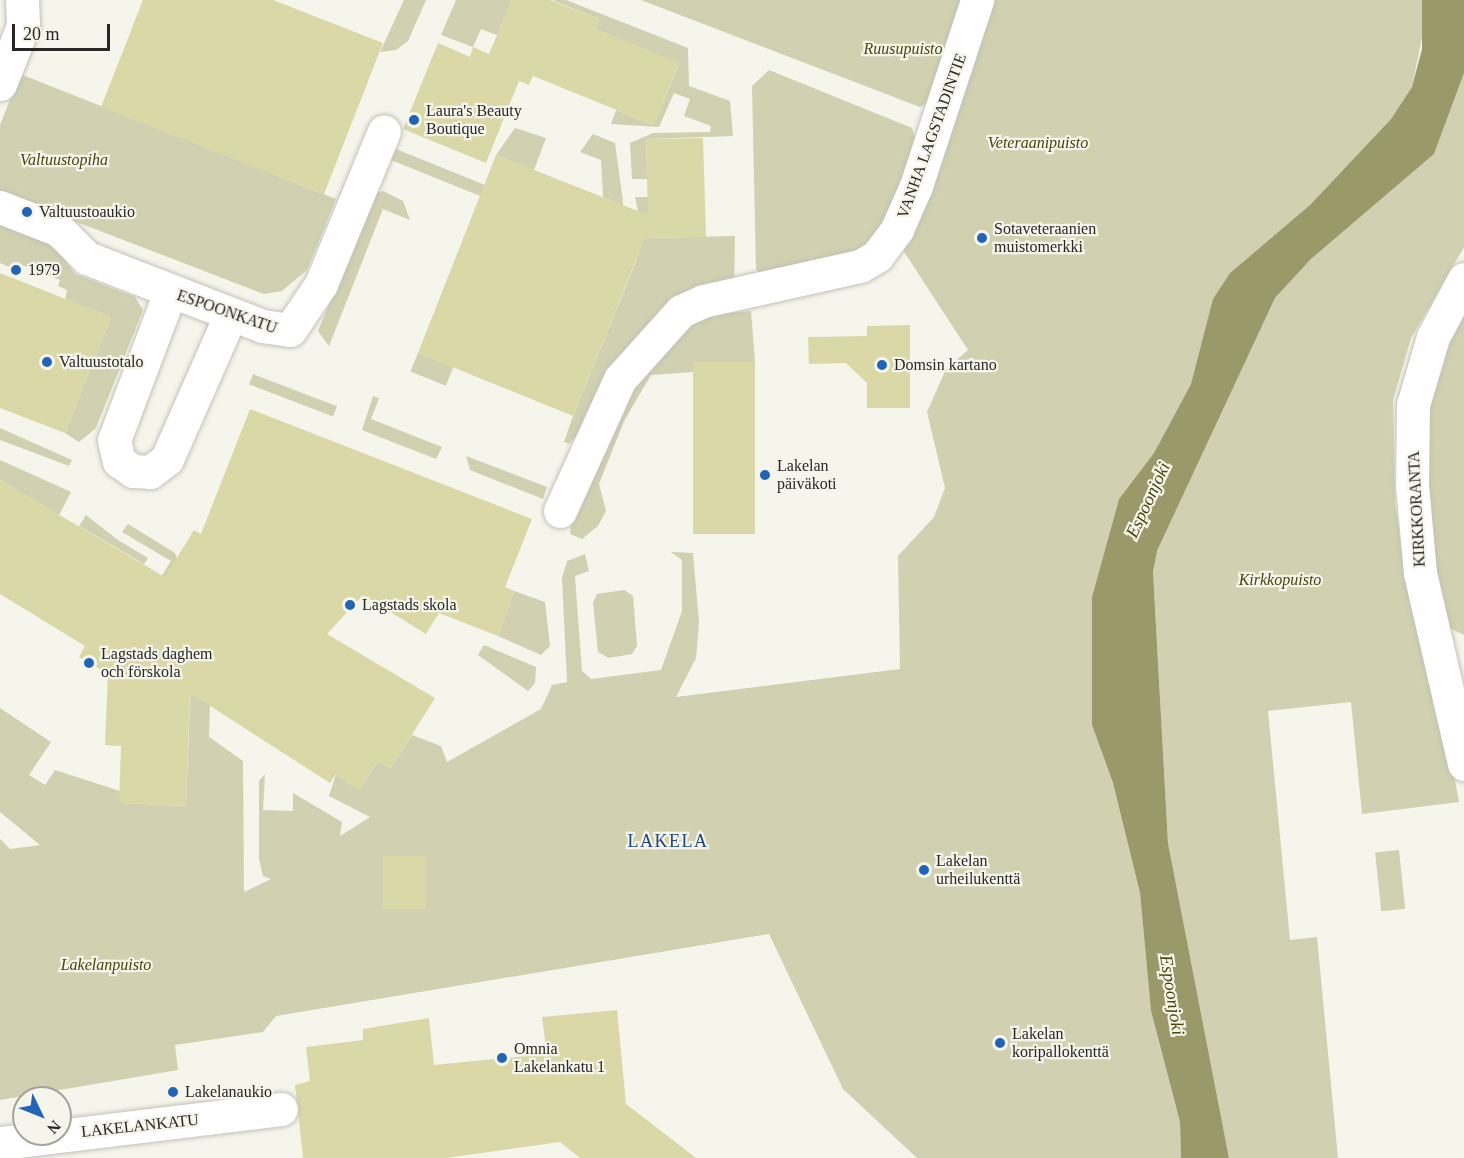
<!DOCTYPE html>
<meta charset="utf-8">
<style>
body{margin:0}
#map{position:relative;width:1464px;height:1158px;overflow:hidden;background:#f5f5ec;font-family:Georgia,serif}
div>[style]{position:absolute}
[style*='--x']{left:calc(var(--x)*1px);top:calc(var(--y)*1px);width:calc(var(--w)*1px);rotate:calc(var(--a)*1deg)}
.green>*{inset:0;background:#d1d0b0;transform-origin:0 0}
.water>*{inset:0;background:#9b996a}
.building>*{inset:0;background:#dad8a7;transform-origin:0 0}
.roads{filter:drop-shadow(0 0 2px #c2c2b9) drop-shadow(0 0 2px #c2c2b9)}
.minor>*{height:33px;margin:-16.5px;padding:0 16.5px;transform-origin:16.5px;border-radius:16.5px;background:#fff}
.dots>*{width:16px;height:16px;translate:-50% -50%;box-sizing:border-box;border:3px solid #f5f5ec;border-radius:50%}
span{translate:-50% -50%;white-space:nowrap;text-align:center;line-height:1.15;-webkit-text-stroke:4.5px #f5f5ec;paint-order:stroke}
.park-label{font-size:16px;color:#49460a;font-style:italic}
.poi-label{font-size:16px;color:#282724}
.left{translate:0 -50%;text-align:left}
.street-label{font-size:16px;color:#282724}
.water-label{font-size:18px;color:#494509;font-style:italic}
.neighbourhood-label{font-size:18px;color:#1d467a;letter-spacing:1.5px}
.north{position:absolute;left:12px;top:1086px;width:60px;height:60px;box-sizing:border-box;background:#f5f5ec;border:2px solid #a3a39c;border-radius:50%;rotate:133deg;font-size:16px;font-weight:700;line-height:24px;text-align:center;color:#282724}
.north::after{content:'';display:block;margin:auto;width:21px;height:27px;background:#2265b6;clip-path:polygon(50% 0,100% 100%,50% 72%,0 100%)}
.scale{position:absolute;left:12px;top:24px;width:98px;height:27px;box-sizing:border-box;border:3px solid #282724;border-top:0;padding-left:8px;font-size:18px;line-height:21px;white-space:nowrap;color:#282724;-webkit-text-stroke:4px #f5f5ec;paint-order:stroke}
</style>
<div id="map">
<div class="green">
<i style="clip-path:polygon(404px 0,426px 0,408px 41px,396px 50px,380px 52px)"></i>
<i style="clip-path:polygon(456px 0,512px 0,497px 35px,481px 29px,473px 47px,441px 35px)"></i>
<i style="clip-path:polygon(552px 0,566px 0,688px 48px,689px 86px,730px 101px,733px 136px,646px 139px,647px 179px,632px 179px,630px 143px,653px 133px,710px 132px,711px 126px,684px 116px,690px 99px,674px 93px,659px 127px,611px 124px,616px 110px,654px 125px,679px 64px,595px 29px,599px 19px)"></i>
<i style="clip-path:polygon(641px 0,965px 0,933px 100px,920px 107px)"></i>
<i style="clip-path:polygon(994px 0,1422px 0,1426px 18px,1412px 87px,1391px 119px,1310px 205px,1230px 273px,1214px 299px,1191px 384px,1154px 453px,1119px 499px,1092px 597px,1092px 725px,1113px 783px,1140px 893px,1151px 1011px,1180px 1122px,1181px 1158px,917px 1158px,843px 1089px,769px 934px,276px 1016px,263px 1032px,175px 1045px,178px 1070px,0 1100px,0 839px,10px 849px,40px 845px,0 812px,0 708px,51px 742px,29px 775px,45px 785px,55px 770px,120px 791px,120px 803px,186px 806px,191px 676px,211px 666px,209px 737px,243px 761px,244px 892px,271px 879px,263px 876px,259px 859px,259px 781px,265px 774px,263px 810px,293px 811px,293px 793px,342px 822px,340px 836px,370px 817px,329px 796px,336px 774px,359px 790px,378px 761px,391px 768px,412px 735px,441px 746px,447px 762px,541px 709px,552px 685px,567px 682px,562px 578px,567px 561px,585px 554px,589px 571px,575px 576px,582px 671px,591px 679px,661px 670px,682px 611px,682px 560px,671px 552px,693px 553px,699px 623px,696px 658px,676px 697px,900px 669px,898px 556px,934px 517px,945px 488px,927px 412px,946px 369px,968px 350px,899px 244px)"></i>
<i style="clip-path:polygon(769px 70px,912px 128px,915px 138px,891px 220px,860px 255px,761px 276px,756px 269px,752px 86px)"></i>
<i style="clip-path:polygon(1464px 73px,1464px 247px,1411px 338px,1393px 400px,1395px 503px,1405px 571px,1437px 683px,1459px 802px,1362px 814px,1351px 702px,1268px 711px,1290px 940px,1317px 937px,1338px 1158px,1229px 1158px,1168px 843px,1153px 572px,1157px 551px,1275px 298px,1311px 259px,1434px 154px)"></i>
<i style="clip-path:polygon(20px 74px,336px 199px,307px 270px,282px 291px,264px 294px,74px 221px,61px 254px,75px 274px,135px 297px,143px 310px,96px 428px,79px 442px,65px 433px,111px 317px,65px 299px,67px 290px,58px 286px,60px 280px,17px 263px,14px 269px,0 263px,0 125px)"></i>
<i style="clip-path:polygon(515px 128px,546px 138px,534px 170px,496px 155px)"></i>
<i style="clip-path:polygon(593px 134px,615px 143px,623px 202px,620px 236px,643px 235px,635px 197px,648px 197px,649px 238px,735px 236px,734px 288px,698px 295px,569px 444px,564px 442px,573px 416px,637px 259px,391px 160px,396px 149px,485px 185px,615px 202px,603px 197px,601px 160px,580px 152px)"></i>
<i style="clip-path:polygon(383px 191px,403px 201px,410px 220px,383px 209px,329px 346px,318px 331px,376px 193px)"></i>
<i style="clip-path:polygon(1464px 306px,1464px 635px,1445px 626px,1429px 558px,1426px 410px,1439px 355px)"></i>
<i style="clip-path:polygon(751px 311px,755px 362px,693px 363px,693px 372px,651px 375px,624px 421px,599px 484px,606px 511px,598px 526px,582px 539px,570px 534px,572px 510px,630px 385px,681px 331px,713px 314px)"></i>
<i style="left:418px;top:353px;width:38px;height:20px;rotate:22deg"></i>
<i style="left:253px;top:374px;width:90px;height:11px;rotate:21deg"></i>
<i style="clip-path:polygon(373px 396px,379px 398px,371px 419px,442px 447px,436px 459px,362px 430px)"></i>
<i style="clip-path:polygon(0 428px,72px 460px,69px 466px,0 440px)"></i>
<i style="clip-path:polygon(466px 456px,547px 487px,543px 499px,470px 470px)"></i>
<i style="clip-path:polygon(0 460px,71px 492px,59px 515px,0 480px)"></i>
<i style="clip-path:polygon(86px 515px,118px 540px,148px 558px,144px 564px,79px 526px)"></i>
<i style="clip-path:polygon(128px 524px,175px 553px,179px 563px,147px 600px,171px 561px,122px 532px)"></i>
<i style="clip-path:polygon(624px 590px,633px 596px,637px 646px,632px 654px,609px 658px,598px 652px,593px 603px,597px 594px)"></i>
<i style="clip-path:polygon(514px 591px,545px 602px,550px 646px,541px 655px,498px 636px)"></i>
<i style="clip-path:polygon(484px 645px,536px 667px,535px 683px,528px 691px,478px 655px)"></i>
<i style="left:1399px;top:850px;width:59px;height:24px;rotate:84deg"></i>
</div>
<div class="water">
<i style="clip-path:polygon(1422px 0,1464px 0,1464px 73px,1434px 154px,1311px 259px,1275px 298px,1157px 551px,1153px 572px,1168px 843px,1229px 1158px,1181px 1158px,1180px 1122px,1151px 1011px,1140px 893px,1113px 783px,1092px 725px,1092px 597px,1119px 499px,1154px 453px,1191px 384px,1213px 299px,1230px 273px,1310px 205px,1391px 119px,1412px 87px,1422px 49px)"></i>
</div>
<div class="building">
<i style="clip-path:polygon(143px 0,273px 0,383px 43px,324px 194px,101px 107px)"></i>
<i style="clip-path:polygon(512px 0,550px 0,599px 19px,595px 29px,679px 63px,654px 125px,533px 76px,529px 85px,519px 81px,486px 163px,403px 129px,438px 43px,470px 57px,473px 47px,489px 54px)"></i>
<i style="clip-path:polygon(703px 138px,706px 237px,645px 238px,573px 416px,418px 353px,496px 155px,648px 215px,646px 139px)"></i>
<i style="clip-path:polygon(0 273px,111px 317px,65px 433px,0 408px)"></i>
<i style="clip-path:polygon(910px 325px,910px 408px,867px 408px,867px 383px,846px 363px,809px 364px,808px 337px,867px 336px,867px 326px)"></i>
<i style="left:755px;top:362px;width:172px;height:62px;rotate:90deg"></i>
<i style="clip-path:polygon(250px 409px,532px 519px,505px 587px,514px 591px,498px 636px,439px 613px,426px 634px,363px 595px,327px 634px,435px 698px,391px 768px,378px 761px,359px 790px,336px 774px,330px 783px,190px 693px,186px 806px,119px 803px,121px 746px,105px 745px,108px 674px,79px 657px,85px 646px,0 594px,0 480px,165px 577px,194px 530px,201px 534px)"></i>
<i style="left:383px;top:856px;width:43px;height:53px"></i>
<i style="clip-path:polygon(617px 1010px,626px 1104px,696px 1158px,580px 1158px,560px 1142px,446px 1158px,303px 1158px,295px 1085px,310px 1081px,306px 1047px,363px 1040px,363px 1029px,429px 1018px,434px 1065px,547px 1054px,542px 1017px)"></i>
</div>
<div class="roads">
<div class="minor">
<i style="--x:0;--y:84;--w:62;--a:-68.4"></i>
<i style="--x:23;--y:26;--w:26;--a:-92"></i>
<i style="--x:0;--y:207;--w:63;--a:21.3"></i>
<i style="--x:59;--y:230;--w:40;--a:45"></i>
<i style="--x:87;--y:258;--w:188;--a:21.2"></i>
<i style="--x:262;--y:326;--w:28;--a:8"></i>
<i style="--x:290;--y:330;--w:55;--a:-56"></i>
<i style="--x:321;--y:284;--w:165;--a:-67.6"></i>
<i style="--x:1464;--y:279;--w:66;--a:118.1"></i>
<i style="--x:1433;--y:337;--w:71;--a:106.4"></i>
<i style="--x:1413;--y:405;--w:80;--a:90.7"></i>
<i style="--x:1412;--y:485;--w:88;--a:84.8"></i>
<i style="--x:1420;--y:573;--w:196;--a:77"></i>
<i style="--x:170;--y:292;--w:158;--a:110.7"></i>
<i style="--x:114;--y:440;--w:22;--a:77"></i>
<i style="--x:119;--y:461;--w:17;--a:36"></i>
<i style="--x:133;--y:471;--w:17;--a:3"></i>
<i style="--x:150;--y:472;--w:21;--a:-37"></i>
<i style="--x:167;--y:459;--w:158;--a:-66.2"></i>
<i style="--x:560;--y:511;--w:145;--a:-65.6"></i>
<i style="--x:620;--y:379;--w:91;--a:-48.1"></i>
<i style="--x:681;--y:311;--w:24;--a:-24"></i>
<i style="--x:703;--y:301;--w:161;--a:-12.6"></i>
<i style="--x:860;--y:266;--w:20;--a:-30"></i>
<i style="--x:877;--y:256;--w:34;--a:-53"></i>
<i style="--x:897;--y:229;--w:47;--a:-66.2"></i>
<i style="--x:916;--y:186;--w:196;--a:-71.8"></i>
<i style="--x:0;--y:1143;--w:283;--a:-6.9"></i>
</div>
</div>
<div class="dots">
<i style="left:414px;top:120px;background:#2265b6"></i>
<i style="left:27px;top:212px;background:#2265b6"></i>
<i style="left:982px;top:238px;background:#2265b6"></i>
<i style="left:16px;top:270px;background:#2265b6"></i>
<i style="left:47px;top:362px;background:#2265b6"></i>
<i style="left:882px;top:365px;background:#2265b6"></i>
<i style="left:765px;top:475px;background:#2265b6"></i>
<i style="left:350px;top:605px;background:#2265b6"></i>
<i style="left:89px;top:663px;background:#2265b6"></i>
<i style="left:924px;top:870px;background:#2265b6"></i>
<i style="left:1000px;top:1043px;background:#2265b6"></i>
<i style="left:502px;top:1058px;background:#2265b6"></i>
<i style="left:173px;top:1092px;background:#2265b6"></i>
</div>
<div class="park-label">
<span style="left:903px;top:49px">Ruusupuisto</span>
<span style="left:1038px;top:143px">Veteraanipuisto</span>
<span style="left:64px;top:160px">Valtuustopiha</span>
<span style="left:1280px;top:580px">Kirkkopuisto</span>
<span style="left:106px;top:965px">Lakelanpuisto</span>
</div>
<div class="poi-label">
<span class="left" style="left:426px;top:120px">Laura's Beauty<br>Boutique</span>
<span class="left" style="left:39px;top:212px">Valtuustoaukio</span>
<span class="left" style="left:994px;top:238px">Sotaveteraanien<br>muistomerkki</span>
<span class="left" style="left:28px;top:270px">1979</span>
<span class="left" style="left:59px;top:362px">Valtuustotalo</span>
<span class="left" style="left:894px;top:365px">Domsin kartano</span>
<span class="left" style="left:777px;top:475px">Lakelan<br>päiväkoti</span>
<span class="left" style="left:362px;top:605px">Lagstads skola</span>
<span class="left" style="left:101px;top:663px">Lagstads daghem<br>och förskola</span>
<span class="left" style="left:936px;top:870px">Lakelan<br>urheilukenttä</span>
<span class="left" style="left:1012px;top:1043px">Lakelan<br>koripallokenttä</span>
<span class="left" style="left:514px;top:1058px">Omnia<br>Lakelankatu 1</span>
<span class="left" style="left:185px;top:1092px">Lakelanaukio</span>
</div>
<div class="street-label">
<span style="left:932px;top:136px;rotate:-70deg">VANHA LAGSTADINTIE</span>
<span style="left:227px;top:312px;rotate:19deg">ESPOONKATU</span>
<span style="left:1417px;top:509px;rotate:-93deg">KIRKKORANTA</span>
<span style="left:140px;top:1126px;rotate:-6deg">LAKELANKATU</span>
</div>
<div class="water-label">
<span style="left:1148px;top:500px;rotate:-65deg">Espoonjoki</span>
<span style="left:1172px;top:995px;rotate:81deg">Espoonjoki</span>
</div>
<div class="neighbourhood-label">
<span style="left:668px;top:841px">LAKELA</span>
</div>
<div class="north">N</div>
<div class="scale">20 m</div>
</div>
